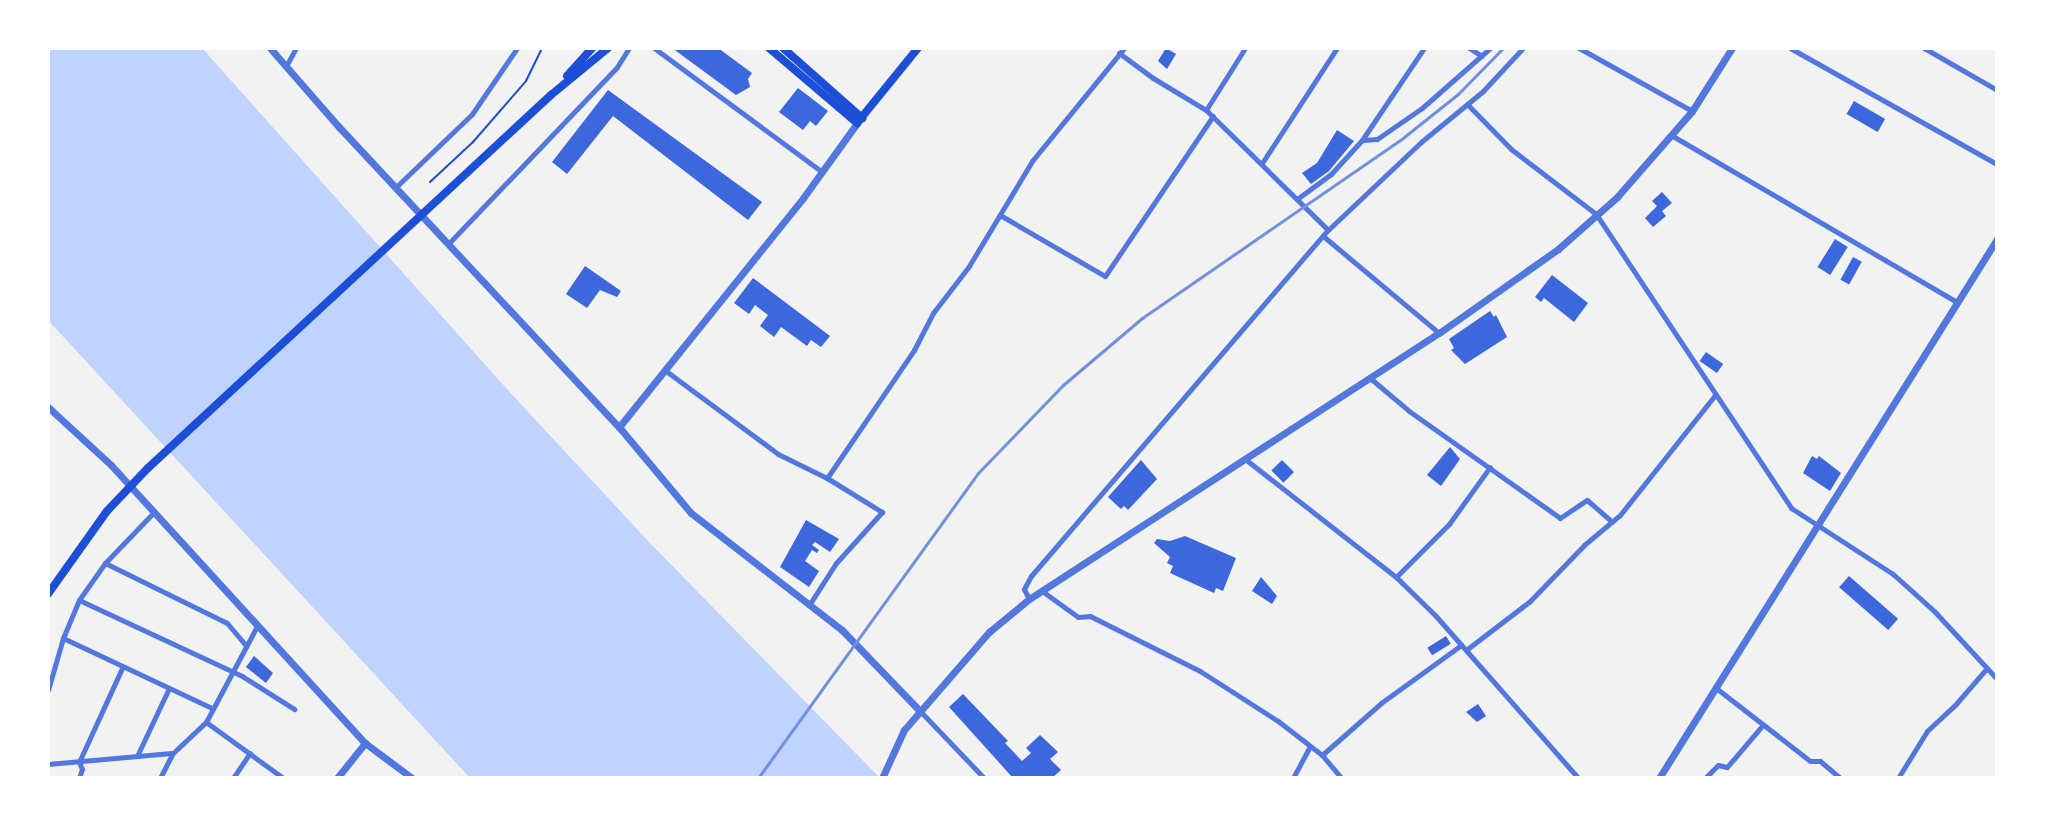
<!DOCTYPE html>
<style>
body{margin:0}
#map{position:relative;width:2045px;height:826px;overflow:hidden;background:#f2f2f2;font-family:"Exo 2",sans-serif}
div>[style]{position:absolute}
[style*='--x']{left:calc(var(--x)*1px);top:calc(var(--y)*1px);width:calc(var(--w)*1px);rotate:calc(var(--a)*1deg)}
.water>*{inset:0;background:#bfd3fe}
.building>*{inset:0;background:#3d67dc;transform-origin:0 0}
.path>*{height:2px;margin:-1px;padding:0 1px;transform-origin:1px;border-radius:1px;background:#1d4ed8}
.minor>*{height:5px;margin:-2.5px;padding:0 2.5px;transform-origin:2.5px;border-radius:2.5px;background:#5277de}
.tertiary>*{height:7px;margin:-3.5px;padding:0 3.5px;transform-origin:3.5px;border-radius:3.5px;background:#5277de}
.primary>*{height:8px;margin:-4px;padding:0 4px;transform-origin:4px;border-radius:4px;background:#1d4ed8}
.rail>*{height:3px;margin:-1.5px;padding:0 1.5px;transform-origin:1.5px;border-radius:1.5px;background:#7290e2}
span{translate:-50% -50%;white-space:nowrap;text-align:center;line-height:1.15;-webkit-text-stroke:6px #fff;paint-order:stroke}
.frame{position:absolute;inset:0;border:50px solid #fff;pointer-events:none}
</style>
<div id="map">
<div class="water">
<i style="clip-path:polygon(48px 48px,202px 48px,506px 388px,649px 542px,880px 778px,470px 778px,48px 320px)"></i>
</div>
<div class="building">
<i style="clip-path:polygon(672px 48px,718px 48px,752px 73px,748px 79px,750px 87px,736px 95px)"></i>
<i style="clip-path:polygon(1166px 48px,1176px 54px,1167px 69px,1158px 61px)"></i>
<i style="clip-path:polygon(798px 88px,828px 111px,816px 126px,810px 121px,803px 130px,779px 112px)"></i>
<i style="clip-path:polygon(608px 90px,762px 202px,748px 220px,613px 116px,567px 174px,552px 162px)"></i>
<i style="left:1854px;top:101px;width:36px;height:15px;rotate:30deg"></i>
<i style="clip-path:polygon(1337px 130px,1354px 141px,1329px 171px,1311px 184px,1302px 173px,1317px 163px)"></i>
<i style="clip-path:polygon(1662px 192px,1672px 203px,1662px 211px,1666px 216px,1653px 227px,1645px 218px,1657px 206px,1652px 201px)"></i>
<i style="left:1835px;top:239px;width:15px;height:33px;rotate:32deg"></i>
<i style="left:1853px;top:257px;width:10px;height:26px;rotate:29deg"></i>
<i style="clip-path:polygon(585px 266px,621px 291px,617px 297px,600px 290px,587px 308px,566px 294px)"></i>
<i style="clip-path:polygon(1552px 275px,1588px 303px,1574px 322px,1544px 298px,1541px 302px,1535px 297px)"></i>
<i style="clip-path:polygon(753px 278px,830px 336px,821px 347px,811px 340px,807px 346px,781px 327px,774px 337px,760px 326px,768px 315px,755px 305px,749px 314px,734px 303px)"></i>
<i style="clip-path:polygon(1490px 311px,1494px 317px,1496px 315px,1507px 337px,1465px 364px,1451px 350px,1454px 348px,1449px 339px)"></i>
<i style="left:1706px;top:352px;width:21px;height:11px;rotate:35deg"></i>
<i style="clip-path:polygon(1450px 447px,1460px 459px,1441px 486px,1427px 475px)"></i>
<i style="clip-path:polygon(1812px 456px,1817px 459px,1819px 456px,1841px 473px,1830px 491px,1803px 473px)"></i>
<i style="clip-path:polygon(1141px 460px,1157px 479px,1128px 510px,1124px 506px,1121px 509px,1108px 497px)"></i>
<i style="left:1282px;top:460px;width:17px;height:15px;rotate:45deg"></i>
<i style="clip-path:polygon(806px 520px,839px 539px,830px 552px,815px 542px,812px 545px,819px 550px,817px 553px,812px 550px,805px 561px,819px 571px,809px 587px,780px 567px)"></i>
<i style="clip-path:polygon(1185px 536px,1236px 558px,1223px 591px,1216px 588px,1214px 593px,1170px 573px,1173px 566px,1167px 563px,1170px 557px,1154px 543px,1157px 539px,1170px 541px)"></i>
<i style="left:1849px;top:576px;width:65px;height:15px;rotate:41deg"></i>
<i style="clip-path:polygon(1261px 577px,1277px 596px,1272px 604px,1252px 591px)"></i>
<i style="left:1446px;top:636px;width:9px;height:22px;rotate:58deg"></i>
<i style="clip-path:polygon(254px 656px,273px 673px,266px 683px,246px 667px)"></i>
<i style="clip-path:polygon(963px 694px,1008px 741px,1005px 743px,1022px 761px,1031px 753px,1026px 748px,1040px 735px,1058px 752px,1050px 759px,1061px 770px,1052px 778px,1013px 778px,949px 707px)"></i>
<i style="clip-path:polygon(1478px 704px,1486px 716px,1477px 722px,1466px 712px)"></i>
</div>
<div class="path">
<i style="--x:430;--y:182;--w:59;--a:-42.9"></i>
<i style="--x:473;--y:142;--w:81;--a:-49"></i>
<i style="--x:526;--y:81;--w:37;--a:-64"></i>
</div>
<div class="minor">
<i style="--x:654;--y:48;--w:209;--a:36.4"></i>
<i style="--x:1469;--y:48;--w:15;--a:32"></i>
<i style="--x:1579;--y:48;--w:129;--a:29.1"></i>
<i style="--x:1790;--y:48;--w:237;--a:29.3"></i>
<i style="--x:1924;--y:48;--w:84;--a:29.9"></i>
<i style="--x:1119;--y:53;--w:42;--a:36.3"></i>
<i style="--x:1153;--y:78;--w:62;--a:31.1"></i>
<i style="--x:1206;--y:110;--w:171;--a:44.5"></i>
<i style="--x:286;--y:66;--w:21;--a:-61"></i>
<i style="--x:1467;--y:104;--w:63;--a:45.6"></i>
<i style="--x:1511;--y:149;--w:107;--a:37.4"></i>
<i style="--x:1596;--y:214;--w:353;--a:56.4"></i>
<i style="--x:1791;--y:508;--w:121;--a:32.9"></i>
<i style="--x:1893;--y:574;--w:57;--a:42.1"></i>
<i style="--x:1935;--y:612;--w:91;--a:47.2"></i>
<i style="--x:1206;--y:110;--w:73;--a:-57.8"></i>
<i style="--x:1671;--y:135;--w:331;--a:30.3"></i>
<i style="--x:1363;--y:140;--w:14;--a:-4"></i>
<i style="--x:1377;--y:139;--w:55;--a:-34.6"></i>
<i style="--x:1422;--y:108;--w:91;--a:-41.4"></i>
<i style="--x:1262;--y:163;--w:137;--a:-56.9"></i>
<i style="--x:397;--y:186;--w:104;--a:-43.8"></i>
<i style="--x:472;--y:114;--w:80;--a:-55.7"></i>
<i style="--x:1297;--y:199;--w:42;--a:-36.3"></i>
<i style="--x:1331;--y:174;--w:46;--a:-47.6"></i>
<i style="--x:1362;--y:140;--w:111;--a:-56"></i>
<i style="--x:1000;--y:215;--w:121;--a:30.2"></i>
<i style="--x:1105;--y:276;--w:193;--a:-56"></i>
<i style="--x:1323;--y:236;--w:151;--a:39.9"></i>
<i style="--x:449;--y:243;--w:243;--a:-46.3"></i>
<i style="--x:617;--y:67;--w:22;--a:-58"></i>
<i style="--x:666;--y:371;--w:139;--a:36.5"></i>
<i style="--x:778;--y:454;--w:55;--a:26.1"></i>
<i style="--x:827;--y:478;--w:65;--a:31.7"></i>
<i style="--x:882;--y:512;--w:69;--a:132"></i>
<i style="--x:836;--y:563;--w:50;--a:122.7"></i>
<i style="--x:1370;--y:378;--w:51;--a:40.2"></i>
<i style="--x:1409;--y:411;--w:185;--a:35.3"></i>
<i style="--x:1560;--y:518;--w:32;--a:-34"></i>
<i style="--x:1587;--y:500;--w:33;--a:41"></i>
<i style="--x:1245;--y:459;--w:192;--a:38"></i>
<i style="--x:1396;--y:577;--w:54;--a:44.3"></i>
<i style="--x:1435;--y:615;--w:217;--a:48.7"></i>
<i style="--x:827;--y:478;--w:155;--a:-55.8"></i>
<i style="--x:914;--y:350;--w:42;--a:-62.8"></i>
<i style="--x:933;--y:313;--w:59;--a:-52.5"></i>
<i style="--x:969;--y:266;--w:122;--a:-59"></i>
<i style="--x:1032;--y:161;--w:146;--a:-50.8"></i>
<i style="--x:105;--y:563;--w:71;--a:-46.1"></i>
<i style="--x:1396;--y:577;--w:75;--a:-45"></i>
<i style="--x:1449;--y:524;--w:70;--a:-54.3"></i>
<i style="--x:1042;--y:591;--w:44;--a:35.8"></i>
<i style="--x:1078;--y:617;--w:12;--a:-5"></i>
<i style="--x:1090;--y:616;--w:123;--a:26.6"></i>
<i style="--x:1200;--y:671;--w:93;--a:32.7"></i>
<i style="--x:1278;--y:721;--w:56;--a:37.7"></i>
<i style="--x:1322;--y:755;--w:30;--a:50"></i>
<i style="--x:1029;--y:599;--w:11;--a:-117"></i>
<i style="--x:1024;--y:589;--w:15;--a:-62"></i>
<i style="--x:1031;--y:576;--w:456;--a:-49.4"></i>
<i style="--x:1328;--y:230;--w:128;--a:-43.4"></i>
<i style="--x:1421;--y:142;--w:80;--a:-39.4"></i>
<i style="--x:1483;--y:91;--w:59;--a:-47.1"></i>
<i style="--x:79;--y:600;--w:180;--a:25"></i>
<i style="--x:242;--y:676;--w:62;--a:32.4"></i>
<i style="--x:63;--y:638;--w:165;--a:25.2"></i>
<i style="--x:1466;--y:650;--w:81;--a:-37.4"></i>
<i style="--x:1530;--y:601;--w:78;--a:-46"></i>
<i style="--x:1584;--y:545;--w:47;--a:-39.8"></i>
<i style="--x:1620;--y:515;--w:154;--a:-51.6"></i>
<i style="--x:1716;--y:688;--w:119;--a:37.8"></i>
<i style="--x:1810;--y:761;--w:10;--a:0"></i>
<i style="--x:1820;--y:761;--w:26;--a:40"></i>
<i style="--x:48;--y:690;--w:54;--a:-73.9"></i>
<i style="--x:63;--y:638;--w:41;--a:-67.2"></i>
<i style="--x:79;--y:600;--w:45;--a:-54.9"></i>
<i style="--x:105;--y:563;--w:136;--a:26.2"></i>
<i style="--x:227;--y:623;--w:30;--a:50"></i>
<i style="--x:920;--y:711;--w:93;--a:46.3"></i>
<i style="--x:206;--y:722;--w:95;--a:36"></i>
<i style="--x:1322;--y:755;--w:79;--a:-41.4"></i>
<i style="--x:1381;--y:703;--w:99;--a:-35.9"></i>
<i style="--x:137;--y:756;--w:73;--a:-64.8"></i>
<i style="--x:48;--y:764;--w:124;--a:-5.1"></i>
<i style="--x:79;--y:778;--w:9;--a:-72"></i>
<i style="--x:82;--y:769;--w:8;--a:-113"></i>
<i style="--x:79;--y:762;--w:103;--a:-65.4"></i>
<i style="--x:160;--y:778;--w:28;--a:-63"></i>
<i style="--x:173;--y:753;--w:45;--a:-43.2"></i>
<i style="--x:206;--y:722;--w:106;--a:-62"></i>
<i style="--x:233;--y:778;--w:30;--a:-56"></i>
<i style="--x:1293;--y:778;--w:34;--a:-62"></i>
<i style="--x:1705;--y:778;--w:18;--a:-45"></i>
<i style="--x:1718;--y:765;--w:9;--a:13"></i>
<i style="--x:1727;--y:767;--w:52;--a:-49.6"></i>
<i style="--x:1898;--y:778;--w:55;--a:-58.3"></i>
<i style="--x:1927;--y:731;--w:38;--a:-43"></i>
<i style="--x:1955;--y:705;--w:49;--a:-49.1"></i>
</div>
<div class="tertiary">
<i style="--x:270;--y:48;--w:105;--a:48.9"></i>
<i style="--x:339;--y:127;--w:410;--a:47"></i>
<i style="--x:619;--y:427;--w:112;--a:50.1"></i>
<i style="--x:691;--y:513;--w:191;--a:37.8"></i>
<i style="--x:842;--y:630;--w:112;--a:46.1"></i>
<i style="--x:48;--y:407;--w:86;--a:42.6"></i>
<i style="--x:111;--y:465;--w:377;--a:47.6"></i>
<i style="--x:365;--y:743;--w:59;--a:36.7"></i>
<i style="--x:619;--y:427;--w:294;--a:-51.2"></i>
<i style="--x:803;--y:198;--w:92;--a:-54.2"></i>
<i style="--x:337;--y:778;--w:45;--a:-51.3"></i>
<i style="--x:882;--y:778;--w:53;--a:-65.4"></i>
<i style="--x:904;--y:730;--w:130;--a:-49.1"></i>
<i style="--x:989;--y:632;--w:52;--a:-39.5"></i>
<i style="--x:1029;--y:599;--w:489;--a:-33"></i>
<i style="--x:1439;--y:333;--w:146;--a:-35.2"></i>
<i style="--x:1558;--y:249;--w:79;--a:-41.4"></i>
<i style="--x:1617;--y:197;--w:114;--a:-48.9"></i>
<i style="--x:1692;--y:111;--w:75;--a:-57.6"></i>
<i style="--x:1659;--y:778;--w:636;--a:-57.91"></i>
</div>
<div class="primary">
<i style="--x:769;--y:48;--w:116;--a:40.4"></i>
<i style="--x:857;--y:123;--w:97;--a:-50.9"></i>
<i style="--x:783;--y:48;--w:106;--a:41.5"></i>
<i style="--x:567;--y:76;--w:38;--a:-48"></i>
<i style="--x:48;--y:594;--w:102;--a:-54.6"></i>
<i style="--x:107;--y:511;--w:59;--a:-46.4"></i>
<i style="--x:148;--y:468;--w:549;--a:-42.79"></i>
<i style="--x:551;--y:95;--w:74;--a:-39.5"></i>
</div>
<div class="rail">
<i style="--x:758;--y:778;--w:376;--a:-54.2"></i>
<i style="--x:978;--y:473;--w:122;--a:-46"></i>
<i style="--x:1063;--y:385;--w:104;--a:-40.3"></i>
<i style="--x:1142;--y:318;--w:318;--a:-34.6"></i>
<i style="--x:1404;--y:137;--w:69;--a:-38.5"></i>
<i style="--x:1458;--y:94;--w:64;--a:-45.6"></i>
</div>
<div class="frame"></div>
</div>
